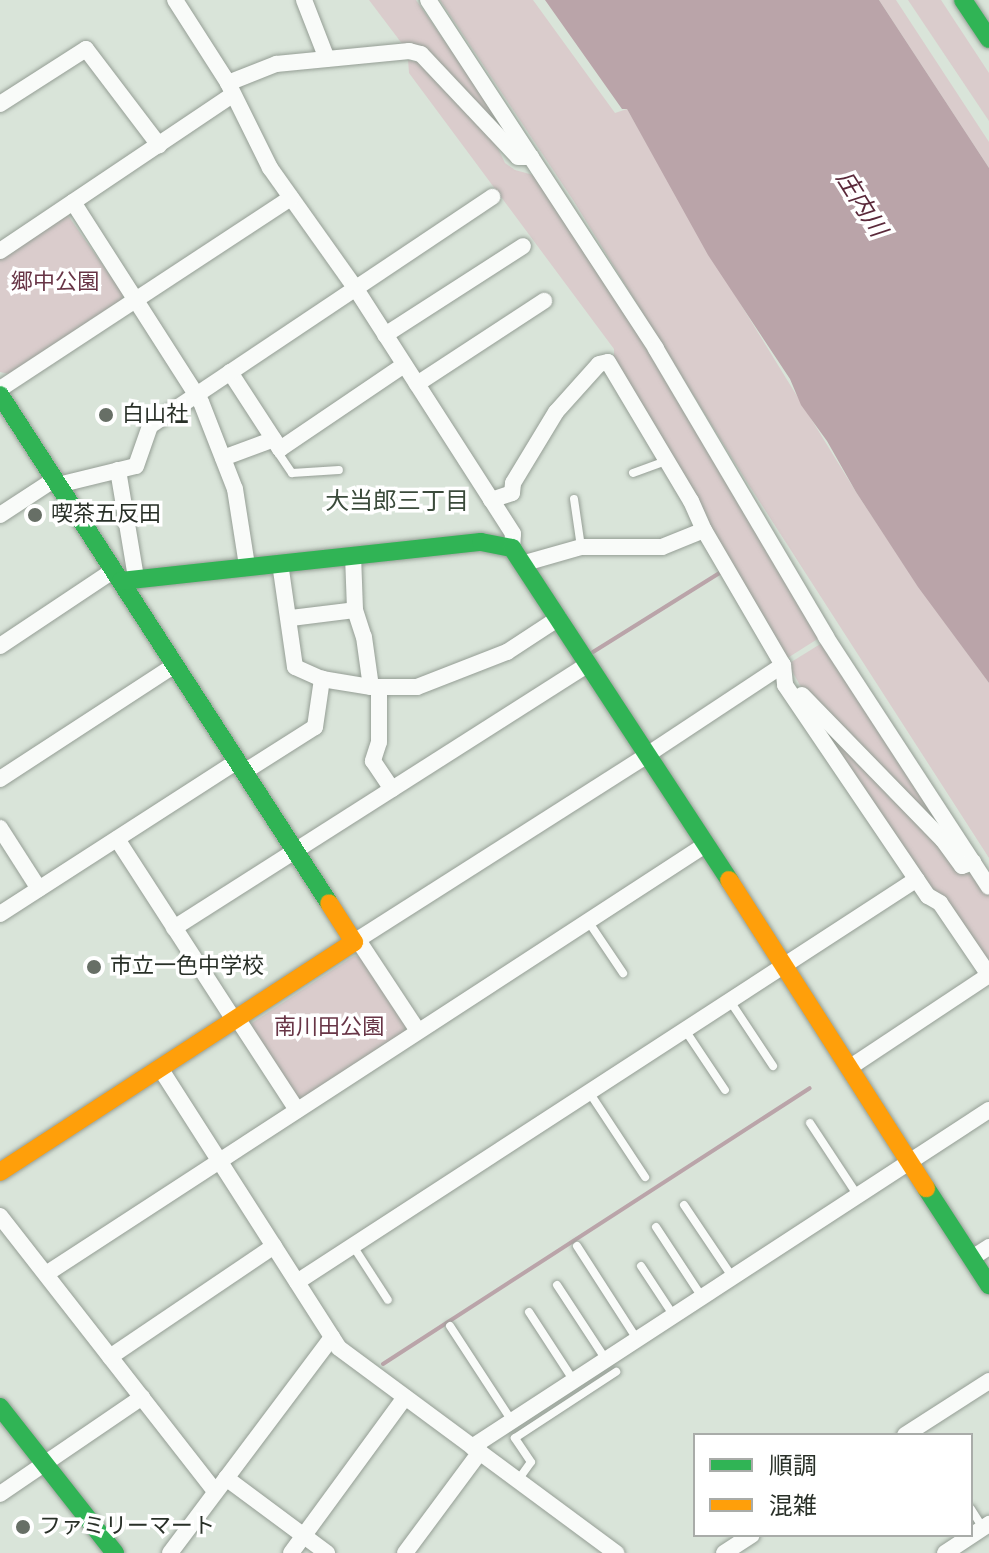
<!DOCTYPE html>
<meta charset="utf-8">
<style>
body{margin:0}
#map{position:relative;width:989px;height:1553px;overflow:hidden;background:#d9e4d9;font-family:"Source Sans 3","Noto Sans JP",sans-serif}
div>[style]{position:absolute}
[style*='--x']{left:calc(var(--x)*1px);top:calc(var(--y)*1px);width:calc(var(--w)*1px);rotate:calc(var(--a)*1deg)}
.green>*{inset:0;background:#dacccc}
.water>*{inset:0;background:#baa4a9}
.stream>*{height:4px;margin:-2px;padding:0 2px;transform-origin:2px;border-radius:2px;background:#baa4a9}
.roads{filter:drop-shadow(0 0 2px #959e95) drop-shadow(0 0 2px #959e95)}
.lane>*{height:8px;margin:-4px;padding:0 4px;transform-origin:4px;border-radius:4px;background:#f9fbf9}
.street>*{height:16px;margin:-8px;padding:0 8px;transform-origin:8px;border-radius:8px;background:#f9fbf9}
.fast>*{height:18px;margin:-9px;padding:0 9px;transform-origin:9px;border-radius:9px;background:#30b455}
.slow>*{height:18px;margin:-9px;padding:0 9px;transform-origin:9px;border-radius:9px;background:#ff9f0a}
.dots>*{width:22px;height:22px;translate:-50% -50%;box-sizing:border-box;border:4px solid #fff;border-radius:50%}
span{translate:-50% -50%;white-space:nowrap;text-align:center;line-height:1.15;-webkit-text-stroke:7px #fff;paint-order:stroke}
.park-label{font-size:22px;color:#683546}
.poi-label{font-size:22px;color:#293028}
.left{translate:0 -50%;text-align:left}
.water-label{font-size:24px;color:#5a293a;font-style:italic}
.neighbourhood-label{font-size:24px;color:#3b4b3b}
.legend{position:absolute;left:693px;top:1433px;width:280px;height:104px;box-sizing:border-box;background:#fff;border:2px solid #a9aca9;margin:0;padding:10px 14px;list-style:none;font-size:24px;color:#293028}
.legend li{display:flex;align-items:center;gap:16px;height:40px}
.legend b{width:40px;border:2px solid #a9aca9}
</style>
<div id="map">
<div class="green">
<i style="clip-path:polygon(369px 0,416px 0,520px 149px,406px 49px)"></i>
<i style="clip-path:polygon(440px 0,533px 0,615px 113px,627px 109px,703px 243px,856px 492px,918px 586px,989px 683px,989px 858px,745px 479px,573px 200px)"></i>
<i style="clip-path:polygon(879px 0,896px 0,989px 142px,989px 168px)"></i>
<i style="clip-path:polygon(908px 0,941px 0,989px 73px,989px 121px)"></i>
<i style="clip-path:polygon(408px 60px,426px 64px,493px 138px,505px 163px,515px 170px,537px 176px,650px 352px,819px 638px,786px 659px,614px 360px,614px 349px,409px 73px)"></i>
<i style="clip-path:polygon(67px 214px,123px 294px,122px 300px,9px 374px,0 372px,0 258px)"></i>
<i style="clip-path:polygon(822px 643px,957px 847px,801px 687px,788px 664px)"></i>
<i style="clip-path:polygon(812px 711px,876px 777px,887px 795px,939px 843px,955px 870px,976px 875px,989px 895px,989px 965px,945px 897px,929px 887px)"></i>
<i style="clip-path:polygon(354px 956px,361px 957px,407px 1024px,406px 1032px,303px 1099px,297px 1099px,251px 1029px,252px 1023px)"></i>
</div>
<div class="water">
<i style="clip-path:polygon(545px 0,879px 0,989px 168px,989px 683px,918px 587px,856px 492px,827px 441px,801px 405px,790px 379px,708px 255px,627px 109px,622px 109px)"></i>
</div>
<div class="stream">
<i style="--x:593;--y:652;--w:151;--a:-32"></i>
<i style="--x:383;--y:1364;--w:508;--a:-32.88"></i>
</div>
<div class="roads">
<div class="lane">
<i style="--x:280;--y:449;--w:5;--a:101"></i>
<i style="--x:279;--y:454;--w:23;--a:56"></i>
<i style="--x:292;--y:473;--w:47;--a:-3.7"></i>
<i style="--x:633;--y:473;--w:35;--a:-20"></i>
<i style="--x:574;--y:499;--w:49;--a:81.7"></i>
<i style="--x:588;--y:921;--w:63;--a:56.1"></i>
<i style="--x:730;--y:1001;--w:78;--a:56.5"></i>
<i style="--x:685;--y:1030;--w:72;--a:56.3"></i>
<i style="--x:589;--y:1092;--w:102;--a:56.6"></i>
<i style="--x:810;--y:1123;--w:87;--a:56.7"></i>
<i style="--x:684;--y:1205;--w:88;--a:56.1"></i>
<i style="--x:656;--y:1227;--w:84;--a:56.7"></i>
<i style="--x:353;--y:1246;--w:64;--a:57.1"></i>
<i style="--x:577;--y:1246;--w:111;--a:57.2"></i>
<i style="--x:641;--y:1266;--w:60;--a:56.6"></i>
<i style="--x:557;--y:1285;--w:90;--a:56.8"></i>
<i style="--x:529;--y:1312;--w:82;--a:56.9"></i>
<i style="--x:450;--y:1326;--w:113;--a:56.9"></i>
<i style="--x:518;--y:1480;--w:22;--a:-54"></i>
<i style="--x:531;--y:1462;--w:29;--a:-124"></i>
<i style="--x:515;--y:1438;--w:121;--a:-33.2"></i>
<i style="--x:971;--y:1509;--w:22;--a:58"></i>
</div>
<div class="street">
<i style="--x:175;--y:0;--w:98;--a:57.4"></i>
<i style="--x:228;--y:83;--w:95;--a:63.7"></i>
<i style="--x:270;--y:168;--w:148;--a:54.6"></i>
<i style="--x:356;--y:289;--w:291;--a:57.3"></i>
<i style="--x:513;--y:534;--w:14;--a:94"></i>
<i style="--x:304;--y:0;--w:63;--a:68.7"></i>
<i style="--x:428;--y:0;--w:417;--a:56.8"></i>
<i style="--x:656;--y:349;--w:334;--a:59.4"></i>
<i style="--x:826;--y:637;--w:298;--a:56.9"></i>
<i style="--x:228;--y:83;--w:52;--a:-21.6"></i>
<i style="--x:276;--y:64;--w:134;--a:-5.6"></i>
<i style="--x:409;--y:51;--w:12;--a:14"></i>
<i style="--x:421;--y:54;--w:141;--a:46.7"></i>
<i style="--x:518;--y:157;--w:13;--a:0"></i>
<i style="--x:0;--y:104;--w:102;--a:-32.6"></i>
<i style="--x:86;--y:49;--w:121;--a:52.8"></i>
<i style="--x:73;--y:202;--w:237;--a:57.4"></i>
<i style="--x:201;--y:402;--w:93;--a:68.7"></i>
<i style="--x:235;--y:489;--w:78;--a:81.1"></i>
<i style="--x:0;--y:251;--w:280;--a:-33.9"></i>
<i style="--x:385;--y:335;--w:164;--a:-32.8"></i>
<i style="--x:230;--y:372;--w:92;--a:57"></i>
<i style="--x:280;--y:449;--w:150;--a:-34.1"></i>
<i style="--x:417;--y:384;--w:152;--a:-33.2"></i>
<i style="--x:0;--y:389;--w:348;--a:-33.3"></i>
<i style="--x:223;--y:458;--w:54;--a:-20.4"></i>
<i style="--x:118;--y:470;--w:109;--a:80.5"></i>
<i style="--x:58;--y:485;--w:80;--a:-13.7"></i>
<i style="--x:136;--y:466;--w:42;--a:-70.7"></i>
<i style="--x:150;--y:426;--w:412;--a:-33.8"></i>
<i style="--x:491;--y:500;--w:22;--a:-18"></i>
<i style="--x:512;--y:493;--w:10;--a:-84"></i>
<i style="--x:513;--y:483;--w:83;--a:-58.8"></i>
<i style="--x:556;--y:412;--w:64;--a:-48.1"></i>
<i style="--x:599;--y:364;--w:9;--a:-13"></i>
<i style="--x:608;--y:362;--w:162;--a:59.2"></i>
<i style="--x:691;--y:501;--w:32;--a:66"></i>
<i style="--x:0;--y:515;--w:66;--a:-33.2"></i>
<i style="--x:353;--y:555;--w:55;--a:87.9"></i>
<i style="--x:355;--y:610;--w:28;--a:72"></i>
<i style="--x:364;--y:637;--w:50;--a:82"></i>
<i style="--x:280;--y:563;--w:105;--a:81.8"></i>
<i style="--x:295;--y:667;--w:30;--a:24"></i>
<i style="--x:322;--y:679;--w:50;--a:9.3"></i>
<i style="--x:371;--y:687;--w:46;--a:0"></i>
<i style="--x:417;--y:687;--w:97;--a:-21.3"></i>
<i style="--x:507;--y:652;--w:62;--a:-33.2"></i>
<i style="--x:525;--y:563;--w:58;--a:-15.9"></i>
<i style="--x:581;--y:547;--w:81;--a:0"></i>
<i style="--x:662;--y:547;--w:45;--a:-22"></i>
<i style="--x:704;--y:530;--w:156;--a:59.7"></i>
<i style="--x:783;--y:665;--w:20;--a:84"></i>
<i style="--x:785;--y:685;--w:255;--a:55.9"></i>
<i style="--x:928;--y:896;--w:14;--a:30"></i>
<i style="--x:940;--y:903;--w:87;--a:55.8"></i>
<i style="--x:291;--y:618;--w:64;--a:-7.1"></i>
<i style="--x:0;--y:646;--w:137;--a:-33.7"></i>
<i style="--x:379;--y:688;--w:54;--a:90"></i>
<i style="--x:379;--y:742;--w:20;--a:108"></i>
<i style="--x:373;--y:761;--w:34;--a:56"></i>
<i style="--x:802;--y:695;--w:202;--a:45.8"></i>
<i style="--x:943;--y:840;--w:32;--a:54"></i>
<i style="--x:962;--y:866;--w:12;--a:-20"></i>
<i style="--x:244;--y:772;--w:84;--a:-32.4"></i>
<i style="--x:315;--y:727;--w:49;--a:-81.7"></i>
<i style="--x:0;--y:779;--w:209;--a:-33.1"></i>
<i style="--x:0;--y:828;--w:72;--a:57.4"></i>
<i style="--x:117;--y:839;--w:216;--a:57.1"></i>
<i style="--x:0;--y:914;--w:282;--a:-32.8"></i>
<i style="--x:174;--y:928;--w:490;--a:-32.5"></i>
<i style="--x:358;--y:940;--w:109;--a:56.6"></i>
<i style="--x:354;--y:942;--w:348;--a:-32.5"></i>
<i style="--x:647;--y:755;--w:163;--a:-33.5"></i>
<i style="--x:237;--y:1018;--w:110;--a:56.9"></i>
<i style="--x:160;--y:1068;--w:332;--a:57.4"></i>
<i style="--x:339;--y:1348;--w:345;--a:36.5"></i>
<i style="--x:849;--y:1068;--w:168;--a:-33.6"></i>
<i style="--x:0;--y:1216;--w:350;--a:52"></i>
<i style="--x:972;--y:1258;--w:20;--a:-33"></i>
<i style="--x:46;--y:1274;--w:786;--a:-33.06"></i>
<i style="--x:297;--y:1282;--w:739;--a:-33.02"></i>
<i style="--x:110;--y:1357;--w:198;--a:-34.1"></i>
<i style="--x:905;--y:1435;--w:100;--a:-32.7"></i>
<i style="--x:472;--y:1447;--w:617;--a:-33.1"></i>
<i style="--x:226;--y:1478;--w:126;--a:36.6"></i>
<i style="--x:0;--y:1494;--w:172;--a:-34.3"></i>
<i style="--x:170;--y:1553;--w:270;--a:-53.1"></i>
<i style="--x:291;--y:1553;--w:193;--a:-53.8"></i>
<i style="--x:405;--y:1553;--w:126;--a:-53.4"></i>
<i style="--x:724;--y:1553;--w:33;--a:-33"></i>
<i style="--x:945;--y:1553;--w:53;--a:-33.4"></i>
</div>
<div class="fast">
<i style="--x:963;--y:0;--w:47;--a:56.3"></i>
<i style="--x:0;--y:395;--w:605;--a:57.07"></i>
<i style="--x:121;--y:581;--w:362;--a:-6.2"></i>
<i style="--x:481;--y:542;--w:32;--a:11"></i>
<i style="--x:512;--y:548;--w:397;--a:56.8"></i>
<i style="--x:926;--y:1188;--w:116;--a:57"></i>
<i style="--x:0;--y:1407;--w:186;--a:51.8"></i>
</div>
<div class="slow">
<i style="--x:729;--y:880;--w:366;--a:57.4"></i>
<i style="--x:0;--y:1172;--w:422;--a:-33"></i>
<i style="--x:354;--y:942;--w:46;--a:-122.7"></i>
</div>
</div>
<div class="dots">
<i style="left:106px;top:415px;background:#676f66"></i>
<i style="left:35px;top:515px;background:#676f66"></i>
<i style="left:94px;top:967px;background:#676f66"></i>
<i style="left:23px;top:1527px;background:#676f66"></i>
</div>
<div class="park-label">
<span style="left:55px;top:283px">郷中公園</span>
<span style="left:329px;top:1028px">南川田公園</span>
</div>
<div class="poi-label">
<span class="left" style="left:122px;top:415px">白山社</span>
<span class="left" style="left:51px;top:515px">喫茶五反田</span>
<span class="left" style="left:110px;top:967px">市立一色中学校</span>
<span class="left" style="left:39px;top:1527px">ファミリーマート</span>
</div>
<div class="water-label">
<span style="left:861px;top:204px;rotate:58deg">庄内川</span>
</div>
<div class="neighbourhood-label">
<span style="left:397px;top:502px">大当郎三丁目</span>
</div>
<ul class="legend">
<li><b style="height:10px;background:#30b455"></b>順調</li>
<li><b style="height:10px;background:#ff9f0a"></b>混雑</li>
</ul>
</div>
